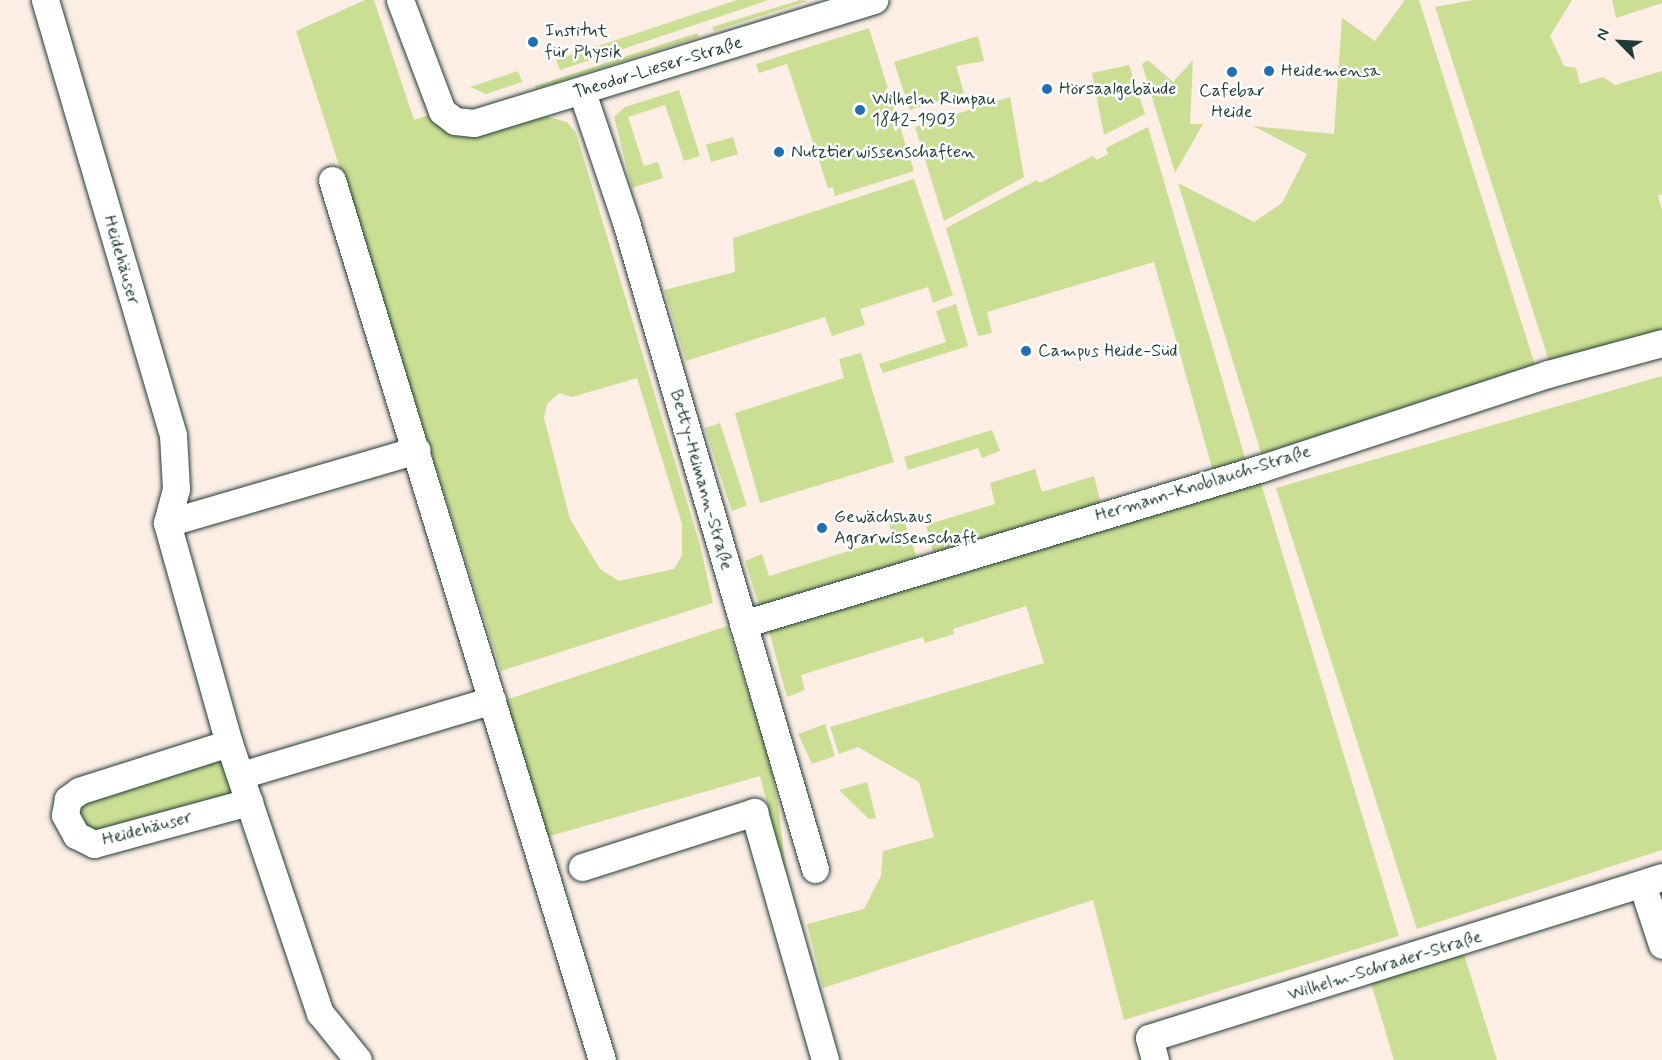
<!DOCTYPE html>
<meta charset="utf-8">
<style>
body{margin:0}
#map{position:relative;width:1662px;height:1060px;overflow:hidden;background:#fcede5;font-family:Mynerve,sans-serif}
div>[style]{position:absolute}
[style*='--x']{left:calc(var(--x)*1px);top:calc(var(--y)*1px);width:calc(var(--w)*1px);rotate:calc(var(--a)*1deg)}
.green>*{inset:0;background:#cbdf94;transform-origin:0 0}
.roads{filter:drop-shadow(0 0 2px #1f3d34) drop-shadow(0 0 2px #1f3d34)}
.minor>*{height:27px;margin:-13.5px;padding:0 13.5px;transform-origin:13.5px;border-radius:13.5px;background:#fff}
.dots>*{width:16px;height:16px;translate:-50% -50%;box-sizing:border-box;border:3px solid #fff;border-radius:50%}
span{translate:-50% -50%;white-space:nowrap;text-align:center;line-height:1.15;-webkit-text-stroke:5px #fff;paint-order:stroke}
.poi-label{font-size:18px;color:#1f3d34}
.left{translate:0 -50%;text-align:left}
.street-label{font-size:18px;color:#1f3d34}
.north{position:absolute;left:1590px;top:12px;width:60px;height:60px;-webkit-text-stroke:4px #fff;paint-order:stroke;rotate:294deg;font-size:16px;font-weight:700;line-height:24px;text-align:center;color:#1f3d34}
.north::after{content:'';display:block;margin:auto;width:21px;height:27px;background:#1f3d34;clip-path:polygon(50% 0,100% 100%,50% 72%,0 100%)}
</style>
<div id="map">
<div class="green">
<i style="clip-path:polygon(evenodd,365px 0,374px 0,414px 120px,429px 115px,454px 136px,470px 137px,540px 115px,567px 122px,576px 133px,700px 545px,713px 603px,501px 671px,296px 31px,365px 0,637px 378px,682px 524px,682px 555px,674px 569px,619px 581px,600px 569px,570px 519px,544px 418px,547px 404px,559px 393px,572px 397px,637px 378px)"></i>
<i style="clip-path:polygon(737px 0,769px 0,560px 70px,556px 60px)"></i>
<i style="clip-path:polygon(800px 0,808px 1px,714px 31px,712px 27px)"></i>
<i style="clip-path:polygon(1405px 0,1419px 0,1535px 365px,1262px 456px,1178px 183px,1254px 222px,1282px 203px,1307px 154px,1253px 126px,1334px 134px,1342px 18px,1375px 41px)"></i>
<i style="clip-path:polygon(1473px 0,1572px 0,1550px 36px,1564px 66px,1576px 68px,1580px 84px,1603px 77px,1615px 85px,1662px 71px,1662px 194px,1658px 196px,1662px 210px,1662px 334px,1550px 364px,1435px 7px)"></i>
<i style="clip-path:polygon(1612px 0,1662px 0,1662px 3px,1616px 18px)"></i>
<i style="clip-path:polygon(869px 28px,914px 171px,835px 196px,833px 187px,828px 188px,787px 64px,759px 73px,756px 64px)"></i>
<i style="clip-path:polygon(697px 33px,699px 37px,536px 89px,535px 86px)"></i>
<i style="clip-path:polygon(978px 36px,984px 61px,956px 66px,964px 93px,910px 110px,894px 62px)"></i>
<i style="clip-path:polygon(1148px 60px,1173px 82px,1193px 60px,1190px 124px,1203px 124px,1175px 173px,1142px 64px)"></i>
<i style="clip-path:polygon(1129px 65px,1145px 114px,1104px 135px,1092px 73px)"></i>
<i style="clip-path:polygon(518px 71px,522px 82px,486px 94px,470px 87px)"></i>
<i style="clip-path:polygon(679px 90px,700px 156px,684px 161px,665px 105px,628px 117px,644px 166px,658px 162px,663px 178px,632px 188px,614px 117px,625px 107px)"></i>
<i style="clip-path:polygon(1010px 97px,1024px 177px,944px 221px,915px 127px)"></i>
<i style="clip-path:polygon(1148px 127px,1246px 461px,1213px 471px,1154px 262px,987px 312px,992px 333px,978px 336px,946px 228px,1037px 180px,1040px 183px,1093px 156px,1097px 160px,1108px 154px,1106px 148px)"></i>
<i style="left:733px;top:137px;width:18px;height:28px;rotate:74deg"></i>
<i style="clip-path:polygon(914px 179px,953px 295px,933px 303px,928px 287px,860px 309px,865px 325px,832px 336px,825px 317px,686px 361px,664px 290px,735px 272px,733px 238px)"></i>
<i style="clip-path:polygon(956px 304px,968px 346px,883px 373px,879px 364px,946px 342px,936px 311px)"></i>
<i style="clip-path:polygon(861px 353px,894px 462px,760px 503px,735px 413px,844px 378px,839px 359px)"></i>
<i style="clip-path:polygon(1662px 376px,1662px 850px,1417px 929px,1276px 488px)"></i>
<i style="left:720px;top:423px;width:87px;height:16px;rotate:72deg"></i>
<i style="clip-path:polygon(992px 430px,1000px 451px,982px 458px,978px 448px,908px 470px,904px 457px)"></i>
<i style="clip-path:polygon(1035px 469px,1042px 492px,1094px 476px,1101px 505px,934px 557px,926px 525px,995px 504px,990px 483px)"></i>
<i style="clip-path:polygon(1260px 480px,1399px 936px,1124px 1020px,1093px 900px,823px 988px,807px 924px,864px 909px,881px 876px,883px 851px,934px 837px,919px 782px,858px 747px,839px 754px,830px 727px,1044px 663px,1026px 606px,953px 629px,954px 634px,925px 643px,923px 637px,801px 675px,805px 690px,787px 697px,769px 631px)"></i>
<i style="clip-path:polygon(902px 514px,918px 561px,760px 609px,745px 561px,762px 554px,769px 576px,893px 537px,888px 519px)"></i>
<i style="clip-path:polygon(727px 626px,768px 755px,778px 804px,791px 912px,769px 845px,769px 811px,760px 776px,543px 838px,500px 702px)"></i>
<i style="clip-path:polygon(825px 724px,835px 756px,812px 764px,798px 734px)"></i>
<i style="clip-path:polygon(209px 760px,223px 761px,234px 782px,230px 795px,100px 834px,81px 821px,82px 807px,94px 796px)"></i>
<i style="clip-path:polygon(867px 782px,876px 818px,869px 819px,839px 790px)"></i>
<i style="clip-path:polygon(1463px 951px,1497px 1060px,1394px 1060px,1370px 980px)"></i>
</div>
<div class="roads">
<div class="minor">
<i style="--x:45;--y:0;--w:453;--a:73.6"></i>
<i style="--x:173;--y:435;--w:54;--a:86.8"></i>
<i style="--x:176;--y:489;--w:35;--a:105"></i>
<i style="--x:167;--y:523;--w:229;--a:74.3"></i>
<i style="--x:229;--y:743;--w:285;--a:71.4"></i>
<i style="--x:320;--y:1013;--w:60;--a:51"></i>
<i style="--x:400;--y:0;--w:119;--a:69.3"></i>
<i style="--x:442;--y:111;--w:16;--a:38"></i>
<i style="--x:455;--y:121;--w:19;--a:6"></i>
<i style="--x:474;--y:123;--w:419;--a:-17.1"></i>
<i style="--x:582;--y:92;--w:137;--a:71.3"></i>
<i style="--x:626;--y:222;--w:674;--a:73.72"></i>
<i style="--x:332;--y:180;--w:920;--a:72.94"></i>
<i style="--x:167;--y:523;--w:260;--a:-16.3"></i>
<i style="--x:743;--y:624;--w:542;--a:-16.73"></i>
<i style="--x:1262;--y:468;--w:301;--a:-18.2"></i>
<i style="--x:1548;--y:374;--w:118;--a:-15.2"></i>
<i style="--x:229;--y:743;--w:157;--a:162.3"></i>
<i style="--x:79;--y:791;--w:14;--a:144"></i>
<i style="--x:68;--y:799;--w:16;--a:101"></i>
<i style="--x:65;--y:815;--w:23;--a:61"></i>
<i style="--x:76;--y:835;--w:20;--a:27"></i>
<i style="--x:94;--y:844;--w:161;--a:-15.2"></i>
<i style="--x:241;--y:775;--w:262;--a:-16.6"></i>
<i style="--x:582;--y:867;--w:181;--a:-17.7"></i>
<i style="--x:754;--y:812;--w:258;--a:74"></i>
<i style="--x:1642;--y:884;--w:64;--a:71.8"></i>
<i style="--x:1155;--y:1060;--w:23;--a:-105"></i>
<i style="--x:1149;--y:1038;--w:538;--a:-17.42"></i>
</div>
</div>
<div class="dots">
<i style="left:533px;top:42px;background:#1f6fb2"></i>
<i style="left:1269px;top:71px;background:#1f6fb2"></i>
<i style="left:1232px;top:72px;background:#1f6fb2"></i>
<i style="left:1047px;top:89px;background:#1f6fb2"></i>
<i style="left:860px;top:110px;background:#1f6fb2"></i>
<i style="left:779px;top:152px;background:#1f6fb2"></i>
<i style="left:1026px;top:351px;background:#1f6fb2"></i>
<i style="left:822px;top:528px;background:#1f6fb2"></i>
</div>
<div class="poi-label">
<span class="left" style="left:545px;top:42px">Institut<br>für Physik</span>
<span class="left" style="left:1281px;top:71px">Heidemensa</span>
<span class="left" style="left:1059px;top:89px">Hörsaalgebäude</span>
<span style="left:1232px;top:102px">Cafebar<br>Heide</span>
<span class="left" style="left:872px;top:110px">Wilhelm Rimpau<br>1842-1903</span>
<span class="left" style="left:791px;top:152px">Nutztierwissenschaften</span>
<span class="left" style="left:1038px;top:351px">Campus Heide-Süd</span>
<span class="left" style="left:834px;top:528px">Gewächshaus<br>Agrarwissenschaft</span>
</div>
<div class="street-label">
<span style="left:658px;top:68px;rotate:-17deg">Theodor-Lieser-Straße</span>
<span style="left:121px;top:260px;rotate:74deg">Heidehäuser</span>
<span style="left:701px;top:480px;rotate:74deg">Betty-Heimann-Straße</span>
<span style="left:1203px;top:484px;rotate:-17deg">Hermann-Knoblauch-Straße</span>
<span style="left:147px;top:829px;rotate:-15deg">Heidehäuser</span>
<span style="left:1385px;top:966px;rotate:-17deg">Wilhelm-Schrader-Straße</span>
</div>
<div class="north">N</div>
</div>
